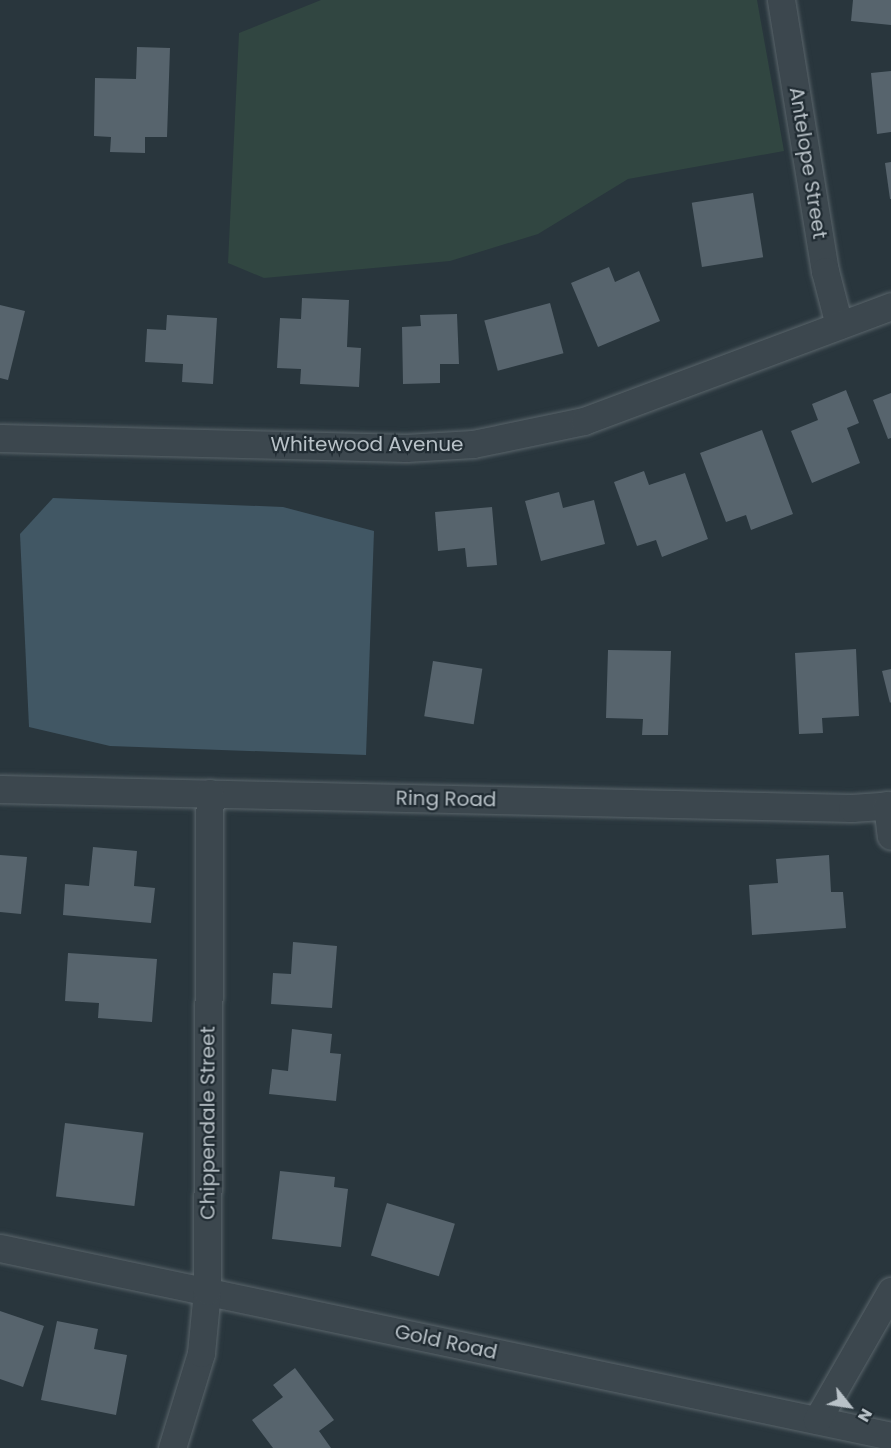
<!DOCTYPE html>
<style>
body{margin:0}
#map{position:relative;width:891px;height:1448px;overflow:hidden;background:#29363d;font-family:Poppins,sans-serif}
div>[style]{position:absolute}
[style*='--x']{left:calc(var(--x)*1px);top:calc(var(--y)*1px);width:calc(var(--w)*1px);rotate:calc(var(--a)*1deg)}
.green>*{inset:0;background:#314641}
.water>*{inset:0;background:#415764}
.building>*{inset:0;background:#57646d;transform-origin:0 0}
.roads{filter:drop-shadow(0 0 2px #5a656b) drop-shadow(0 0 2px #5a656b)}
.minor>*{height:27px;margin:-13.5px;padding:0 13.5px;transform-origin:13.5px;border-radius:13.5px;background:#3c474e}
span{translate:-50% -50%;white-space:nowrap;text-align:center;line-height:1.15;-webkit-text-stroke:4.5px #212c33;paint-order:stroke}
.street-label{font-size:20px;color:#b9c2c8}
.north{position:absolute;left:819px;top:1376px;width:60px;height:60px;-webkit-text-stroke:4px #212c33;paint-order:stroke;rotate:120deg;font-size:16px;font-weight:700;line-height:24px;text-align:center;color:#b9c2c8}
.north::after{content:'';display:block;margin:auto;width:21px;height:27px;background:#b9c2c8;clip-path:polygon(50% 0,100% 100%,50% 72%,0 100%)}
</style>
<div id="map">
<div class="green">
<i style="clip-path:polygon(321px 0,757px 0,784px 151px,628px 179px,538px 234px,450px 261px,264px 278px,228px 263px,239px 33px)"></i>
</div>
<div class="water">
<i style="clip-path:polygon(53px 498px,283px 507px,374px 531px,366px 755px,110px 746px,29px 727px,20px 534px)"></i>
</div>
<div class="building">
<i style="clip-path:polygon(853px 0,891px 0,891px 25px,851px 21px)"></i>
<i style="clip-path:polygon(137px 47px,170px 48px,167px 137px,145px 137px,145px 153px,110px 152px,111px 137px,94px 136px,95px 78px,136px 79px)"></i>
<i style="clip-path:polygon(891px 71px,891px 132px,877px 134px,871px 73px)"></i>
<i style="clip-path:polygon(891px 162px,891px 199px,890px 199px,885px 163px)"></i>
<i style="left:753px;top:193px;width:65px;height:62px;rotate:81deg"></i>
<i style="clip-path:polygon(609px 267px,615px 282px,639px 271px,660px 321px,598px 347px,571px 283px)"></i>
<i style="clip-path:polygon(302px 298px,349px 300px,347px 347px,361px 348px,359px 387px,300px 384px,301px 369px,277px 368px,280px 318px,301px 319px)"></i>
<i style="left:550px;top:303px;width:52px;height:68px;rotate:75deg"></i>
<i style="clip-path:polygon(0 305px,25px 311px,8px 380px,0 378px)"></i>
<i style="clip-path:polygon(457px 314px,459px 364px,440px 364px,440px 383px,403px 384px,402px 327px,421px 326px,420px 315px)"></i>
<i style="clip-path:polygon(167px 315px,217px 318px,213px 384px,182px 382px,183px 364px,145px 362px,147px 329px,166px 330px)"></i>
<i style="clip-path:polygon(846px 390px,859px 423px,847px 428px,860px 463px,812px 483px,791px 431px,818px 420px,812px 404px)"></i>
<i style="clip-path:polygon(891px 393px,891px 438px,888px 439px,873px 400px)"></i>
<i style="clip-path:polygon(762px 430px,793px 514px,751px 530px,746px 515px,726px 522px,700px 453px)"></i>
<i style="clip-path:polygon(644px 471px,649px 485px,685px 473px,708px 539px,662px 557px,656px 540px,637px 546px,614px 482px)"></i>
<i style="clip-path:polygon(559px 492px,563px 508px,594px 500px,605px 544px,541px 561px,525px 501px)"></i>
<i style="clip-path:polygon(492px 507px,497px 565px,467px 567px,465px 548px,438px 551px,435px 512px)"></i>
<i style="clip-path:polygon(856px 649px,859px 716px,822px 718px,823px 733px,799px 734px,795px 653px)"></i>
<i style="clip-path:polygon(608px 650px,671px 651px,668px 735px,642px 735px,643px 719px,606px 718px)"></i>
<i style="left:433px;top:661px;width:50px;height:56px;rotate:9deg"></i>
<i style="clip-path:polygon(891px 669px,891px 702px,890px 703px,882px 671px)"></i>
<i style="clip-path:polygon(93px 847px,137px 851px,134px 886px,155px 888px,151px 923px,63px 915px,65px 884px,89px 886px)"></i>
<i style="clip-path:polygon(0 855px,27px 857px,21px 914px,0 912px)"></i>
<i style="clip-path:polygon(829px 855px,831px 892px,843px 892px,846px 928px,752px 935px,749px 885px,778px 883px,776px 859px)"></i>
<i style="clip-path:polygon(293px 942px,337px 946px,332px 1008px,271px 1004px,273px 973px,291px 974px)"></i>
<i style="clip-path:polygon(68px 953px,157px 959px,152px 1022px,98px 1018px,99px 1003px,65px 1001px)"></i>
<i style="clip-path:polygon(292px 1029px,332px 1034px,330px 1053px,341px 1054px,336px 1101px,269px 1094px,272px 1069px,288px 1071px)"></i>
<i style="left:65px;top:1123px;width:79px;height:74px;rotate:7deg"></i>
<i style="clip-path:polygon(280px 1171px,335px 1177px,334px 1187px,348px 1189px,341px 1247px,272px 1239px)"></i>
<i style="left:387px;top:1203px;width:71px;height:55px;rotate:17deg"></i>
<i style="clip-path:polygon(0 1311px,44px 1326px,23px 1387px,0 1379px)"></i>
<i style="clip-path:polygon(57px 1321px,98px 1329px,94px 1349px,127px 1355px,116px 1415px,41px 1400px)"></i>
<i style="clip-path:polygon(295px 1368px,334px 1420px,319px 1431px,331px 1448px,273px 1448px,252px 1420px,283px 1397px,273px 1385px)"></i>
</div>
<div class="roads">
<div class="minor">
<i style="--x:781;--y:0;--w:275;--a:80.8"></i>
<i style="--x:825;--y:271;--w:56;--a:75.5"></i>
<i style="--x:0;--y:438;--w:406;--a:1.4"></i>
<i style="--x:406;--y:448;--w:67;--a:-3.4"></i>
<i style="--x:473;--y:444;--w:113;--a:-11.7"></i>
<i style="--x:584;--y:421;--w:328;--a:-20.5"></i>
<i style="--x:0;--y:789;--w:852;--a:1.28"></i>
<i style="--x:852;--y:808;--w:39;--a:-4"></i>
<i style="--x:887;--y:805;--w:31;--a:83"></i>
<i style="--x:0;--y:1248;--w:911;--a:11.91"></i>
<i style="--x:817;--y:1420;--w:149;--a:-60.2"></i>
<i style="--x:172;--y:1448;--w:99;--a:-73"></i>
<i style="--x:201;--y:1353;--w:62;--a:-84.5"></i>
<i style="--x:207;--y:1291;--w:498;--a:-89.7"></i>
</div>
</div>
<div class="street-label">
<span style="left:808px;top:163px;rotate:81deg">Antelope Street</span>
<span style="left:367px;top:444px">Whitewood Avenue</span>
<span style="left:446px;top:799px;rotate:1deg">Ring Road</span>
<span style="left:208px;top:1123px;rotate:-90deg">Chippendale Street</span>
<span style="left:446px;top:1342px;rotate:12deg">Gold Road</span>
</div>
<div class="north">N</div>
</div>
